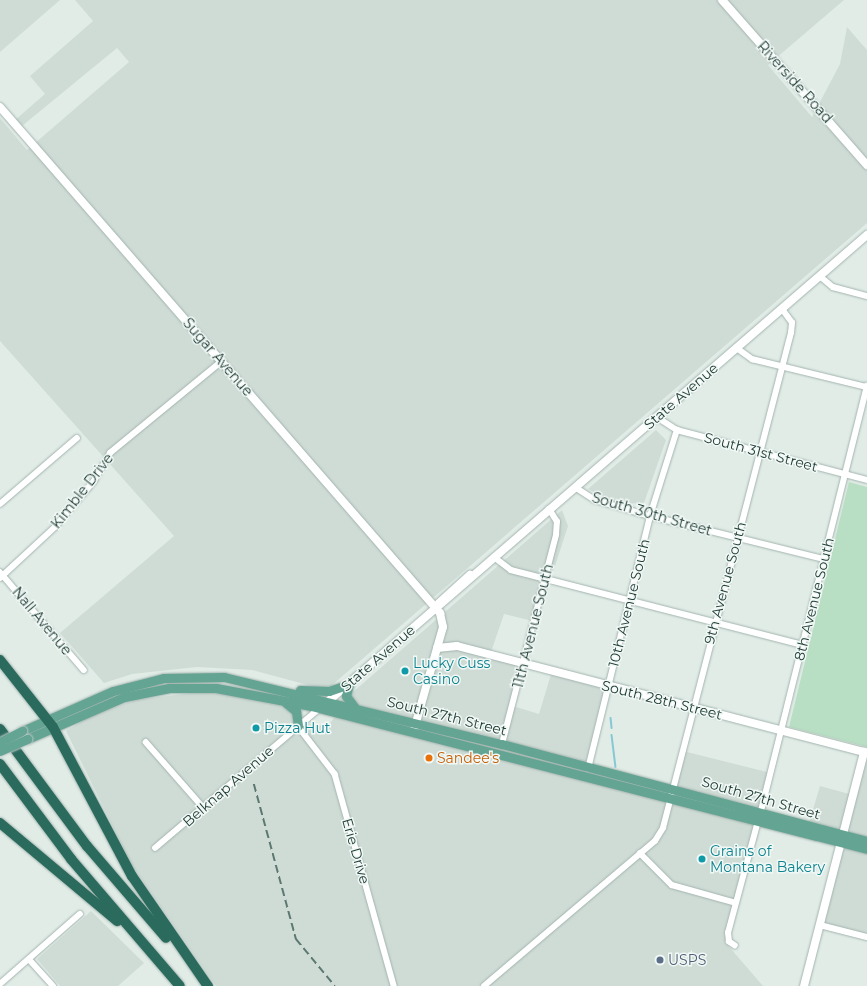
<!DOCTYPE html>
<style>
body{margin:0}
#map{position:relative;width:867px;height:986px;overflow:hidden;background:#e1ece7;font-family:Montserrat,sans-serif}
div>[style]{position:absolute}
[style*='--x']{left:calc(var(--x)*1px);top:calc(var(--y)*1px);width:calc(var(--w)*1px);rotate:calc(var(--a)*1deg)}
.built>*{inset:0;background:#cfdcd6}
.green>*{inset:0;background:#b8dec3}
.stream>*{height:1.5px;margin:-0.75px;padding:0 0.75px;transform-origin:0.75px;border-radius:0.75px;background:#86c8d4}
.roads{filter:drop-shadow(0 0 1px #a3b4ae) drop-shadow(0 0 1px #a3b4ae)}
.street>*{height:5.5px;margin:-2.75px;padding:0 2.75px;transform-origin:2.75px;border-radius:2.75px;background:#fff}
.secondary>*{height:8px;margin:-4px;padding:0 4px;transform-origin:4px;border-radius:4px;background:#fff}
.primary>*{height:9px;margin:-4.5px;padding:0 4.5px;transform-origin:4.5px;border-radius:4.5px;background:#63a493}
.highway>*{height:10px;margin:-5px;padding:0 5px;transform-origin:5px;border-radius:5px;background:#2b6b5e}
.rail>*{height:1.5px;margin-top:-0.75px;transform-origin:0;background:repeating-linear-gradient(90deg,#5b7971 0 8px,transparent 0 12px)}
.bridges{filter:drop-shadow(0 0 1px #c1c9c7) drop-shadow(0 0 1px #c1c9c7)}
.primary-bridge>*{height:9px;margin:-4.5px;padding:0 4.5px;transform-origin:4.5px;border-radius:4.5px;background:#63a493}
.dots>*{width:11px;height:11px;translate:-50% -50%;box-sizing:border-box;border:2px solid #f1f8f5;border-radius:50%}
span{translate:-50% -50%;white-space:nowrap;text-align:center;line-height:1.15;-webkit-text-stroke:3px #f1f8f5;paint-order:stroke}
.street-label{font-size:14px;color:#203d36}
.culture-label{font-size:14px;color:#0d838f}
.left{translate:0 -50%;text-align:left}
.food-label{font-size:14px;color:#c56008}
.service-label{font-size:14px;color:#4e5e75}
</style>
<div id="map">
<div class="built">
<i style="clip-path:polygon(0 0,60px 0,0 52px)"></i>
<i style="clip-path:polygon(75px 0,844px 0,768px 65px,812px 117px,840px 64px,847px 27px,867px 50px,867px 223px,331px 686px,319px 688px,252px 670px,197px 667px,132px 674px,104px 683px,60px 633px,174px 536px,0 341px,0 118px,27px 150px,129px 62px,117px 48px,22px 126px,15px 120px,45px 94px,30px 76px,93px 21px)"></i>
<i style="clip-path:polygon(656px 430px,666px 440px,644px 503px,616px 504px,588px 489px)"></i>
<i style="clip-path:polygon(562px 510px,568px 526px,537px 622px,504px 614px,490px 655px,523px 664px,513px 706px,539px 714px,552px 671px,607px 686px,589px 767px,673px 789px,683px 751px,771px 773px,725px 942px,763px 986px,216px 986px,132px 865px,66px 731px,89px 717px,135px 700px,208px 691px,286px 707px,295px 714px,294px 723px,328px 726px,353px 692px)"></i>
<i style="clip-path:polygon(867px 753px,867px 937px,820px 925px,843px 836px,808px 826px,820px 786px,853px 795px)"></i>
<i style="clip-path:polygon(91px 911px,144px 963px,118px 986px,60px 986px,37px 959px)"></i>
</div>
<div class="green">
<i style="clip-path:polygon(849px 482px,867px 487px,867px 747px,789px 727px)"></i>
</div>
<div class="stream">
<i style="--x:611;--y:718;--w:10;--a:84"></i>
<i style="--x:612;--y:735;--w:32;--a:83"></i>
</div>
<div class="roads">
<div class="street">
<i style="--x:820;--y:276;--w:17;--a:40"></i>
<i style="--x:833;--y:287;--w:35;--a:15"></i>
<i style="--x:737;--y:348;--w:19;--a:36"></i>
<i style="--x:752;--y:359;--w:118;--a:13.7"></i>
<i style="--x:657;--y:417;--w:24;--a:33"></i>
<i style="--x:677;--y:430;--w:196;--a:14.7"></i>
<i style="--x:575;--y:487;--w:24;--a:33"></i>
<i style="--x:595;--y:500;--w:57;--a:16.2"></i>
<i style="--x:650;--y:516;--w:179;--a:13.9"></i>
<i style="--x:0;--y:504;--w:101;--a:-40.6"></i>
<i style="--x:494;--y:557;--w:21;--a:37"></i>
<i style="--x:511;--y:570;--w:301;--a:14.4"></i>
<i style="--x:0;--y:572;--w:129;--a:49.4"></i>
<i style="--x:0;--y:578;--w:75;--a:-42.8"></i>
<i style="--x:55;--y:527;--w:60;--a:-49.7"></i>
<i style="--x:94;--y:481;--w:32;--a:-60"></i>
<i style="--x:110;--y:453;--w:145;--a:-39.4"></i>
<i style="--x:298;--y:726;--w:61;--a:52.4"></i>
<i style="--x:335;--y:774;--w:220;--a:74.4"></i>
<i style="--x:146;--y:742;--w:86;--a:48.8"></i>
<i style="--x:502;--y:744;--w:216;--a:-75.5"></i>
<i style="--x:556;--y:535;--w:13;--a:-86"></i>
<i style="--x:557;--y:522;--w:15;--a:-122"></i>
<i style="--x:588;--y:769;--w:260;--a:-76.2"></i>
<i style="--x:650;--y:516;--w:90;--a:-72.6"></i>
<i style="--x:761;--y:811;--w:438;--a:-76"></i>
<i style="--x:155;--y:848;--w:215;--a:-40.3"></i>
<i style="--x:640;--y:853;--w:45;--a:45"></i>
<i style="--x:672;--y:885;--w:66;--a:15.7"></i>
<i style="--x:820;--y:925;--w:49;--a:14.3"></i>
<i style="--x:735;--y:946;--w:7;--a:-146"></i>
<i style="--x:729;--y:942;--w:9;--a:-96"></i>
<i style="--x:728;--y:933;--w:116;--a:-75"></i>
<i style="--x:29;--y:959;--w:36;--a:48"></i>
<i style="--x:0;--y:984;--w:106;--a:-41.2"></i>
<i style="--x:484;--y:986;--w:224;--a:-40.3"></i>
<i style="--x:655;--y:841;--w:15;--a:-58"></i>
<i style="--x:663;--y:828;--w:511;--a:-75.5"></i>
<i style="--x:791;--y:333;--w:10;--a:-84"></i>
<i style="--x:792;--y:323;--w:17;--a:-126"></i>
</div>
<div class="secondary">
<i style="--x:722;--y:0;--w:220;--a:48.7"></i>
<i style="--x:0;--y:107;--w:671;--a:48.99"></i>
<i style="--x:440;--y:613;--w:14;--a:78"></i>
<i style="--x:443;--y:627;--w:110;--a:105.8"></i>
<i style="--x:439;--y:603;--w:42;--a:-42.1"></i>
<i style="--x:437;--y:648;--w:20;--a:-6"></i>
<i style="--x:457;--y:646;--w:424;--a:14.6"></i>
<i style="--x:325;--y:704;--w:717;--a:-40.87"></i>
<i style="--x:804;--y:986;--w:242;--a:-75.6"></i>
</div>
<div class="primary">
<i style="--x:349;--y:684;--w:12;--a:104"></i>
<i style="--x:346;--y:696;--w:15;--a:53"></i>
<i style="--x:300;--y:690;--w:29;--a:2"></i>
<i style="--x:329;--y:691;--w:21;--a:-19"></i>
<i style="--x:286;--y:703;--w:13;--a:39"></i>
<i style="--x:296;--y:711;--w:15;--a:82"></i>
<i style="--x:22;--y:731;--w:99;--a:-23.7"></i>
<i style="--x:113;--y:691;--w:53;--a:-14.3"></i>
<i style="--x:164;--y:678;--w:60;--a:-1"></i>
<i style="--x:224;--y:677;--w:286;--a:13.6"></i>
<i style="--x:502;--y:744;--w:378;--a:14.9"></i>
<i style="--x:27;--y:739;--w:106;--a:-23.4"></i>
<i style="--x:124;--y:697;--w:46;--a:-11.3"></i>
<i style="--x:169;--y:688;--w:47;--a:0"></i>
<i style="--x:216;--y:688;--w:97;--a:10.7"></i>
<i style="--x:311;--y:706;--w:574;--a:14.42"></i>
</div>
<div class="highway">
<i style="--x:0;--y:660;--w:85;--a:51.7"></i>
<i style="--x:53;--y:727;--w:169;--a:62.1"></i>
<i style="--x:132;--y:876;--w:134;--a:55.4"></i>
<i style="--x:0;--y:729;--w:146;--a:53.4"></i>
<i style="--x:87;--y:846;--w:121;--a:49.3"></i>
<i style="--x:0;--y:764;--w:119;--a:53.2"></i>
<i style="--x:71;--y:859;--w:167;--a:49.4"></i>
<i style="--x:0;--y:823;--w:153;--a:39.9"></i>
</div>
</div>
<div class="rail">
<i style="--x:254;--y:784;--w:161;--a:74.8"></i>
<i style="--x:296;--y:939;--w:61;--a:50.3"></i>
</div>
<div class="bridges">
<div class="primary-bridge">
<i style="--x:0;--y:742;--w:25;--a:-27"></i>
<i style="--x:0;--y:751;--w:30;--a:-24"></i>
</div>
</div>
<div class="dots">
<i style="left:405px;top:671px;background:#0f9aa8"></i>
<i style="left:256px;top:728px;background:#0f9aa8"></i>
<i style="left:429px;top:758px;background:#e8710a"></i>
<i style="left:702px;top:859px;background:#0f9aa8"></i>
<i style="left:660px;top:960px;background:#5c6f8a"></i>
</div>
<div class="street-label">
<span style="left:795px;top:82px;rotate:48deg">Riverside Road</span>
<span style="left:218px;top:357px;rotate:49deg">Sugar Avenue</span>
<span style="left:681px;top:396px;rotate:-41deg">State Avenue</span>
<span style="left:761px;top:452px;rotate:15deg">South 31st Street</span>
<span style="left:82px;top:491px;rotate:-52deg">Kimble Drive</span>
<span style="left:652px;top:514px;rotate:16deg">South 30th Street</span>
<span style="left:725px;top:583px;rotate:-75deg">9th Avenue South</span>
<span style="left:814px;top:599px;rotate:-76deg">8th Avenue South</span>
<span style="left:629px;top:603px;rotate:-76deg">10th Avenue South</span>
<span style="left:42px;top:621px;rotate:50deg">Nall Avenue</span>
<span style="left:533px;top:626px;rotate:-76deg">11th Avenue South</span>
<span style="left:378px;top:658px;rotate:-41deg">State Avenue</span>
<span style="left:662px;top:700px;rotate:14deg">South 28th Street</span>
<span style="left:447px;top:716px;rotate:14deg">South 27th Street</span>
<span style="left:228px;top:786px;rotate:-41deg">Belknap Avenue</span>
<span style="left:761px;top:798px;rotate:16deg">South 27th Street</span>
<span style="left:356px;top:851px;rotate:74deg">Erie Drive</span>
</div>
<div class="culture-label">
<span class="left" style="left:413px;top:671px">Lucky Cuss<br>Casino</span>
<span class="left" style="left:264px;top:728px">Pizza Hut</span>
<span class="left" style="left:710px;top:859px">Grains of<br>Montana Bakery</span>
</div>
<div class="food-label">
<span class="left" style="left:437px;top:758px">Sandee's</span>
</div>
<div class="service-label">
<span class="left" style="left:668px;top:960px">USPS</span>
</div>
</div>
